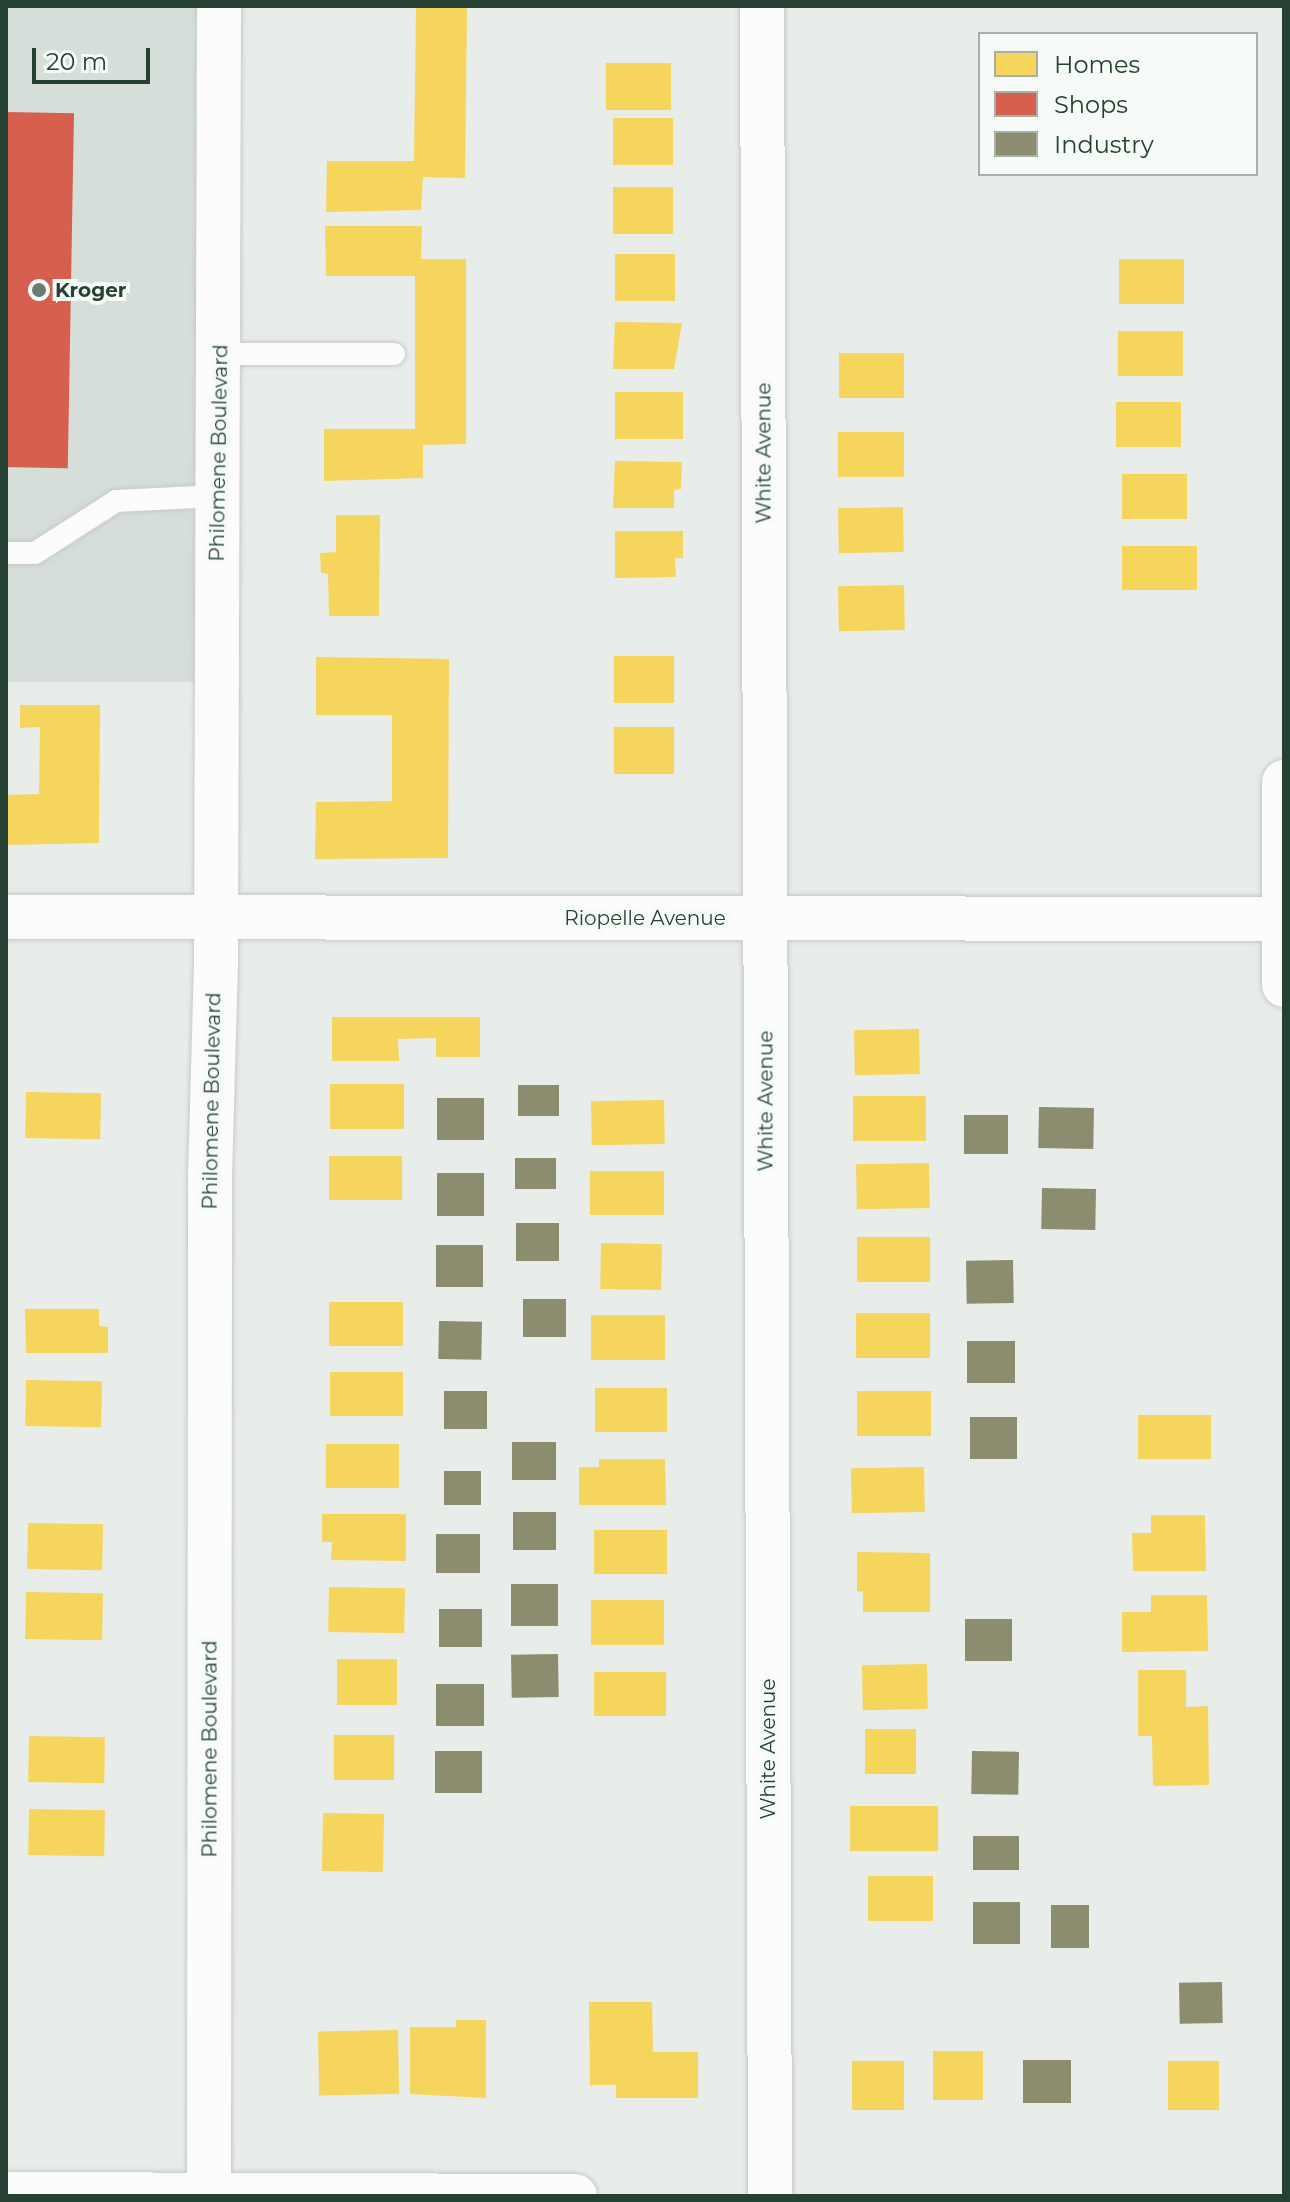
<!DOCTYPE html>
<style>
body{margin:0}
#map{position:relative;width:1290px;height:2202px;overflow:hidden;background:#e8edea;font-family:Montserrat,sans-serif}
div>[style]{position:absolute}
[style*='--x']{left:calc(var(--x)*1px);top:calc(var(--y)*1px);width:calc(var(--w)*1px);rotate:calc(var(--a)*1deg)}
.built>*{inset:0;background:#d6ded9;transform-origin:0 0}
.homes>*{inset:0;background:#f6d55c;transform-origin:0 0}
.shops>*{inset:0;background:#d6604d;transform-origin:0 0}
.industry>*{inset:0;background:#8c8c6e;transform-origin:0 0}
.roads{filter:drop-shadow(0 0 2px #c5cac7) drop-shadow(0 0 2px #c5cac7)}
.lane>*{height:22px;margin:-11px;padding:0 11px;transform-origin:11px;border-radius:11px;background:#fcfcfc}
.street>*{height:44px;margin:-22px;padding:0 22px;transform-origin:22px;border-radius:22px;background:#fcfcfc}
.dots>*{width:22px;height:22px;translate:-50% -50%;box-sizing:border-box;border:4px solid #f7fbf8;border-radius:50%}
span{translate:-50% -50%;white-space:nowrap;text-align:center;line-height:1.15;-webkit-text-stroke:8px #f7fbf8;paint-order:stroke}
.poi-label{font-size:20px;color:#244134;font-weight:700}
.left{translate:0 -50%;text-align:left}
.street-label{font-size:20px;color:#244134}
.frame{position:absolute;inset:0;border:8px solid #244134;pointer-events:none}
.legend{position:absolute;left:978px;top:32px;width:280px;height:144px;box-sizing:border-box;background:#f7fbf8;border:2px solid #a3b1aa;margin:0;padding:10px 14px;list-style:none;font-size:24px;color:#244134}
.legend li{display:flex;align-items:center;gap:16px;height:40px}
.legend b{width:40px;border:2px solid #a3b1aa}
.scale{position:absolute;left:32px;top:48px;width:118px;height:36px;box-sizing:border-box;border:4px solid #244134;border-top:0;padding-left:10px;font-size:24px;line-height:28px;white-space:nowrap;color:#244134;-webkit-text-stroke:6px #f7fbf8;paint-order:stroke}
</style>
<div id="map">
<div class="built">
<i style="left:6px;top:6px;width:213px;height:676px"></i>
</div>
<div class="homes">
<i style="clip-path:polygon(416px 6px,467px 6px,465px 178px,423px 177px,421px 210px,326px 212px,327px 161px,414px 161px)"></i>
<i style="left:606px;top:63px;width:65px;height:47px"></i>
<i style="left:613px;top:118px;width:60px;height:47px"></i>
<i style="left:613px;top:187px;width:60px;height:47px"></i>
<i style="clip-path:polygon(325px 226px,422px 226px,421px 259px,466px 259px,466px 444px,423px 445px,423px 478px,324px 481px,324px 429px,415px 429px,415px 276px,326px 276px)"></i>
<i style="left:615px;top:254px;width:60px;height:47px"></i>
<i style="left:1119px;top:259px;width:65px;height:45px"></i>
<i style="clip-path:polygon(615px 322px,682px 323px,674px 369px,613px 369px)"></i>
<i style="left:1183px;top:331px;width:45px;height:65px;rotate:90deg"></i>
<i style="left:904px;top:353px;width:45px;height:65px;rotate:90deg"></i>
<i style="left:615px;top:392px;width:68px;height:47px"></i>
<i style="left:1116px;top:402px;width:65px;height:45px"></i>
<i style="left:838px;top:432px;width:66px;height:45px"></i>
<i style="clip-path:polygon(615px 461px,682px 462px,681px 489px,674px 490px,674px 508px,613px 508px)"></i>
<i style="left:1122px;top:474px;width:65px;height:45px"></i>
<i style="left:903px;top:507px;width:45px;height:65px;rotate:89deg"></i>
<i style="clip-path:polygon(336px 515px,380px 515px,379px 616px,329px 616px,328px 574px,321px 573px,320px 553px,336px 552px)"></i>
<i style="clip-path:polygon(615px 531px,683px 531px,683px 558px,675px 558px,676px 577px,615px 578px)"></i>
<i style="left:1122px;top:546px;width:75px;height:44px"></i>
<i style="left:904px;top:585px;width:45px;height:66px;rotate:89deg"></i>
<i style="left:614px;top:656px;width:60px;height:47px"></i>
<i style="clip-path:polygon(316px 657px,449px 659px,448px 858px,315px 859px,316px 802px,392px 801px,392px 715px,316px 715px)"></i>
<i style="clip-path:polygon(20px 705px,100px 705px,99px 843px,7px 845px,6px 795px,39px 794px,40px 727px,20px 728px)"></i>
<i style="left:614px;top:727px;width:60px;height:47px"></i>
<i style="clip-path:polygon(332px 1017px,480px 1017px,480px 1057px,436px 1057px,436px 1038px,398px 1039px,399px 1061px,332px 1061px)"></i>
<i style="left:919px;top:1029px;width:45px;height:65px;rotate:89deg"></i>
<i style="left:330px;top:1084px;width:74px;height:45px"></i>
<i style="left:26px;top:1092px;width:75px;height:46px;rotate:1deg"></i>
<i style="left:853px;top:1096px;width:73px;height:45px"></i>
<i style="left:664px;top:1100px;width:44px;height:73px;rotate:89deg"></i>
<i style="left:329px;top:1156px;width:73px;height:44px"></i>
<i style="left:929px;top:1163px;width:45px;height:73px;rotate:89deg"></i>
<i style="left:590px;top:1171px;width:74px;height:44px"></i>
<i style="left:857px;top:1237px;width:73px;height:45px"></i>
<i style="left:601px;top:1243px;width:61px;height:46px;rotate:1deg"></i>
<i style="left:329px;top:1302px;width:74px;height:44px"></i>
<i style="clip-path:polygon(25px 1309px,99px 1309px,99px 1326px,108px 1327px,108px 1353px,26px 1353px)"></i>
<i style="left:856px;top:1313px;width:74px;height:45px"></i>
<i style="left:665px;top:1315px;width:45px;height:74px;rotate:90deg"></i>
<i style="left:330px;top:1372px;width:73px;height:44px"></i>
<i style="left:26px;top:1380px;width:76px;height:46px;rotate:1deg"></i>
<i style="left:595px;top:1388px;width:72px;height:44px"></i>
<i style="left:931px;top:1391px;width:45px;height:74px;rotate:90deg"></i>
<i style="left:1138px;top:1415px;width:73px;height:44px"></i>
<i style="left:326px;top:1444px;width:73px;height:44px"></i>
<i style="clip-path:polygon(599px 1459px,665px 1459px,666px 1505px,579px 1505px,579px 1467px,599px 1467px)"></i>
<i style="left:924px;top:1467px;width:45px;height:73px;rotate:89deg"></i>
<i style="clip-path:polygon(322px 1514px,406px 1514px,406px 1561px,331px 1560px,332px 1542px,322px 1542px)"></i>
<i style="clip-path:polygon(1151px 1515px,1205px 1515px,1206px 1571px,1133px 1571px,1132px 1533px,1151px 1533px)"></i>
<i style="left:28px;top:1523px;width:75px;height:46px;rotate:1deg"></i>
<i style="left:594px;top:1530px;width:73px;height:44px"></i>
<i style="clip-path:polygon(857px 1552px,930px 1553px,930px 1612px,863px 1612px,863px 1591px,857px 1592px)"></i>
<i style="left:329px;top:1587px;width:76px;height:45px;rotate:1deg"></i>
<i style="left:26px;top:1592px;width:77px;height:47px;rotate:1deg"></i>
<i style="clip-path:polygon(1151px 1595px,1207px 1595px,1208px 1651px,1122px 1652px,1122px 1612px,1151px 1612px)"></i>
<i style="left:591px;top:1600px;width:73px;height:45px"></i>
<i style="left:337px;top:1659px;width:60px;height:46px"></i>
<i style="left:927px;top:1664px;width:45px;height:65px;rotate:89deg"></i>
<i style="clip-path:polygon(1138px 1670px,1186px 1670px,1186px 1707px,1208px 1706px,1209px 1785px,1153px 1786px,1152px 1736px,1138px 1736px)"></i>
<i style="left:594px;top:1672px;width:72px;height:44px"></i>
<i style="left:916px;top:1729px;width:45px;height:51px;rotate:90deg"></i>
<i style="left:334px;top:1735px;width:60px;height:45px"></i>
<i style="left:29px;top:1736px;width:76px;height:46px;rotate:1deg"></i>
<i style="left:850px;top:1806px;width:88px;height:45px"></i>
<i style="left:29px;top:1809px;width:76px;height:46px;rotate:1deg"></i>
<i style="left:323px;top:1813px;width:61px;height:58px;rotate:1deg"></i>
<i style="left:868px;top:1876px;width:65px;height:45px"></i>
<i style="clip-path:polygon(589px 2002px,652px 2002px,653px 2052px,698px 2052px,698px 2098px,616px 2098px,616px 2085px,590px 2085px)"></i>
<i style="clip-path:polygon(456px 2020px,486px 2020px,486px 2098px,410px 2094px,410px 2027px,456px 2027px)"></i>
<i style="left:398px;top:2030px;width:64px;height:80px;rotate:89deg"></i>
<i style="left:933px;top:2051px;width:50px;height:49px"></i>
<i style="left:852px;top:2061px;width:52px;height:49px"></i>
<i style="left:1168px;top:2061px;width:51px;height:49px"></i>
</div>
<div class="shops">
<i style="left:6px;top:112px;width:68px;height:355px;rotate:1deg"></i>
</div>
<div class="industry">
<i style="left:518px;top:1085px;width:41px;height:31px"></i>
<i style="left:437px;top:1098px;width:47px;height:42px"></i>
<i style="left:1039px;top:1107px;width:55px;height:41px;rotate:1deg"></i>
<i style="left:1008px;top:1115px;width:39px;height:44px;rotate:90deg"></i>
<i style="left:515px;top:1158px;width:41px;height:31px"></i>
<i style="left:484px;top:1173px;width:43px;height:47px;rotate:90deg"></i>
<i style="left:1042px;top:1188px;width:54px;height:41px;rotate:1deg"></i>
<i style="left:516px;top:1223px;width:43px;height:38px"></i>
<i style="left:436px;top:1245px;width:47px;height:42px"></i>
<i style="left:1013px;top:1260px;width:43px;height:47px;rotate:89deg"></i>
<i style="left:523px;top:1299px;width:43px;height:38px"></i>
<i style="left:439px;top:1321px;width:43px;height:38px;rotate:1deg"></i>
<i style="left:967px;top:1341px;width:48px;height:42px"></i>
<i style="left:444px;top:1391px;width:43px;height:38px"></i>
<i style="left:970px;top:1417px;width:47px;height:42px"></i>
<i style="left:512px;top:1442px;width:44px;height:38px"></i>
<i style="left:444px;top:1471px;width:37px;height:34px"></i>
<i style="left:513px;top:1512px;width:43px;height:38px"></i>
<i style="left:436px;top:1534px;width:44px;height:39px"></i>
<i style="left:511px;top:1584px;width:47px;height:42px"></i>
<i style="left:439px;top:1609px;width:43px;height:38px"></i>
<i style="left:965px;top:1619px;width:47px;height:42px"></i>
<i style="left:558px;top:1654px;width:43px;height:47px;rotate:89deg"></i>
<i style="left:436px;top:1684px;width:48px;height:42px"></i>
<i style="left:435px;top:1751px;width:47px;height:42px"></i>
<i style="left:972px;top:1751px;width:47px;height:43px;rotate:1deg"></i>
<i style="left:973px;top:1836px;width:46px;height:34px"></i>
<i style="left:973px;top:1902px;width:47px;height:42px"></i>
<i style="left:1051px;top:1905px;width:38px;height:43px"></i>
<i style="left:1222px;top:1982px;width:41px;height:43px;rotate:89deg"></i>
<i style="left:1071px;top:2060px;width:43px;height:48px;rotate:90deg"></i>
</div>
<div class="roads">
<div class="lane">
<i style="--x:220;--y:354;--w:174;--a:0"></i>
<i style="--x:6;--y:553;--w:29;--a:0"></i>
<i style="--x:35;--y:553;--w:96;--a:-32.7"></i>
<i style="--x:116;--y:501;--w:102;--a:-2.8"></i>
</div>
<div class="street">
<i style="--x:762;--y:6;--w:2190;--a:89.79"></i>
<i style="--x:1284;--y:782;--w:203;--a:90"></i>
<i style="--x:6;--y:917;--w:1278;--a:0.09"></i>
<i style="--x:6;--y:2194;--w:569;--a:0.2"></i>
<i style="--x:209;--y:2196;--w:1019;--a:-89.94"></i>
<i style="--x:210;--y:1177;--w:213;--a:-88.4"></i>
<i style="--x:216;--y:964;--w:958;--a:-89.82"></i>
</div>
</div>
<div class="dots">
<i style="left:39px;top:290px;background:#697d74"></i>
</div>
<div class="poi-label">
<span class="left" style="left:55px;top:290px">Kroger</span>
</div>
<div class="street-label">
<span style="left:219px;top:453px;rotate:-89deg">Philomene Boulevard</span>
<span style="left:764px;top:453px;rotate:-90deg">White Avenue</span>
<span style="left:645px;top:918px">Riopelle Avenue</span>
<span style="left:212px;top:1101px;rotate:-89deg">Philomene Boulevard</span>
<span style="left:766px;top:1101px;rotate:-90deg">White Avenue</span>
<span style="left:210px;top:1749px;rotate:-90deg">Philomene Boulevard</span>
<span style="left:768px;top:1749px;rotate:-90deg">White Avenue</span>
</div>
<div class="frame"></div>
<ul class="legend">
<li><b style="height:22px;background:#f6d55c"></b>Homes</li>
<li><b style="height:22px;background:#d6604d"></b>Shops</li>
<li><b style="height:22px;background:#8c8c6e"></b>Industry</li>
</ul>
<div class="scale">20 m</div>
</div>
